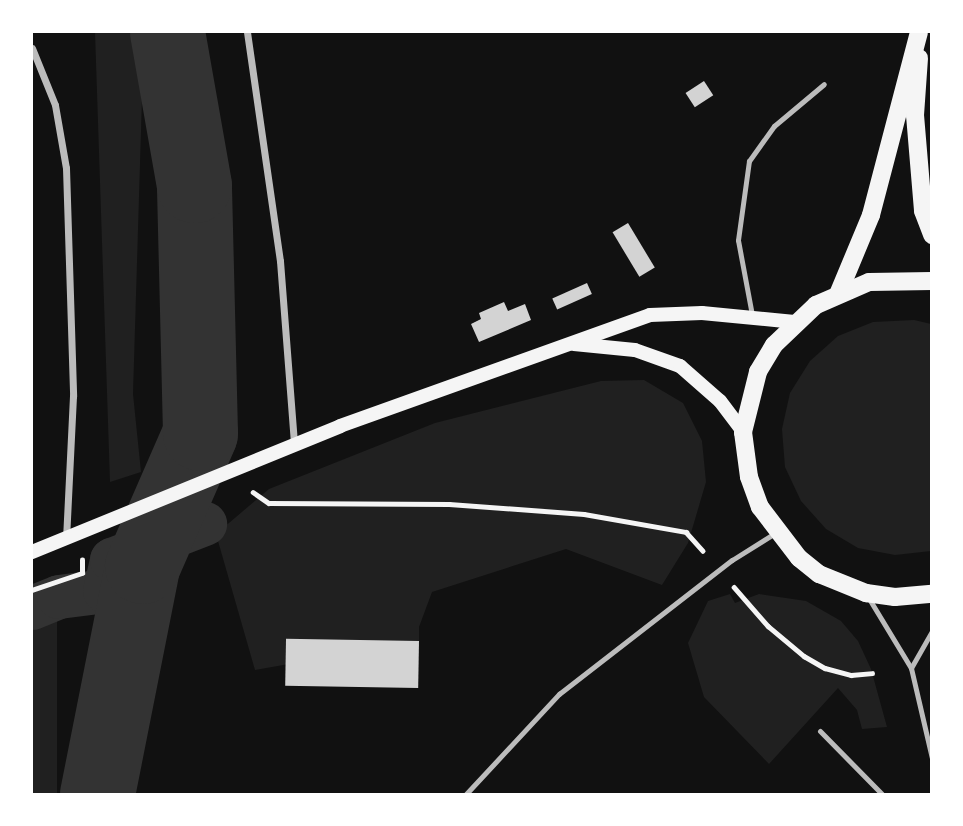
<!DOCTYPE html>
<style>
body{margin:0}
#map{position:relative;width:963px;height:826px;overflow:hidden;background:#111;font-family:Lato,sans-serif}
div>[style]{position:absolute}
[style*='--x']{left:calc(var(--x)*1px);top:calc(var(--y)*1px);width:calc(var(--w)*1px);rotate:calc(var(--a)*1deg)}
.green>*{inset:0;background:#202020;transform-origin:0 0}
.canal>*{height:44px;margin:-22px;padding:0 22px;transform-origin:22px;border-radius:22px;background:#333}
.river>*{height:75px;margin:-37.5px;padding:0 37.5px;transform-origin:37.5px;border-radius:37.5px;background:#333}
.building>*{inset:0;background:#d3d3d3;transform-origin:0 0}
.path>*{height:4.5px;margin:-2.25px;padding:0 2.25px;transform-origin:2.25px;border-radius:2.25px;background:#f5f5f5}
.service>*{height:5px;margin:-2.5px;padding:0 2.5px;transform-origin:2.5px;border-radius:2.5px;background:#bcbcbc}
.minor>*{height:7px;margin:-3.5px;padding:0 3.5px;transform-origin:3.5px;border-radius:3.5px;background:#bcbcbc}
.secondary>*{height:14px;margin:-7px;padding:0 7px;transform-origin:7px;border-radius:7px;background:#f5f5f5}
.primary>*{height:18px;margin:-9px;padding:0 9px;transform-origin:9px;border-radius:9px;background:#f5f5f5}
span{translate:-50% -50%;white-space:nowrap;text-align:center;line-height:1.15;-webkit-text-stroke:6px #fff;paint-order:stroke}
.frame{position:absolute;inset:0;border:33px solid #fff;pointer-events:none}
</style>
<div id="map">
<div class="green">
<i style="clip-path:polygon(95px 32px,144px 32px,133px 394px,141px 472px,110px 482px)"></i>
<i style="clip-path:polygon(914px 320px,931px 324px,931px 551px,895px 555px,858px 548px,826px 529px,801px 501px,785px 467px,782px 429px,790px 393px,810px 361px,838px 336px,873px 322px)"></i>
<i style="clip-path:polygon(644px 380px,683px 403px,702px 441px,706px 482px,688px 543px,662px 585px,566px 549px,432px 592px,419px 627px,419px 641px,255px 670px,216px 534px,269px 489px,435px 423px,601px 381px)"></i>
<i style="clip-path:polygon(730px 594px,735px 603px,759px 594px,806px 601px,841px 621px,858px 641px,871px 669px,887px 727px,862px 729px,857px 710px,838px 688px,769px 764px,704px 697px,688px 643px,708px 601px)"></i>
<i style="left:57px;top:620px;width:174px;height:26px;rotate:90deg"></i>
</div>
<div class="canal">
<i style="--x:32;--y:608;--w:29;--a:-22"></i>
<i style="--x:59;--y:597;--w:46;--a:-7.4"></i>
<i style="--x:105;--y:591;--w:32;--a:-77"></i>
<i style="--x:112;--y:560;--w:100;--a:-21.2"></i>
</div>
<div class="river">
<i style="--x:97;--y:794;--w:232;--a:-78.8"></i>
<i style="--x:142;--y:566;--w:145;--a:-66.4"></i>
<i style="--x:200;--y:433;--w:248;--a:-91.4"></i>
<i style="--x:194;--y:185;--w:155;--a:-100"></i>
</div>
<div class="building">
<i style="left:704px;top:81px;width:17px;height:22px;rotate:57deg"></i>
<i style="left:628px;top:223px;width:52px;height:18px;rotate:59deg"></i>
<i style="left:587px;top:283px;width:12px;height:38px;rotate:66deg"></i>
<i style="clip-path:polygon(504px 302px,508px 311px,525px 304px,531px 320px,479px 342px,471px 324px,481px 319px,479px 313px)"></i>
<i style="left:419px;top:641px;width:47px;height:133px;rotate:91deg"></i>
</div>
<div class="path">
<i style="--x:253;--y:492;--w:19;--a:35"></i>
<i style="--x:269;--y:503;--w:180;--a:0.3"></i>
<i style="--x:449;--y:504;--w:135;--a:4.2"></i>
<i style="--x:584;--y:514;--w:104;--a:10"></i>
<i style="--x:686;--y:532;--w:25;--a:48"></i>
<i style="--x:734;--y:587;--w:52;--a:48.9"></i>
<i style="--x:768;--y:626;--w:47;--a:39.8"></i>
<i style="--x:804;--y:656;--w:24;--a:30"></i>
<i style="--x:825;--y:668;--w:27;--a:15"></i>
<i style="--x:851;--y:675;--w:21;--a:-5"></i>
<i style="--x:32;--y:590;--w:53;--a:-18.8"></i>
<i style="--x:82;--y:573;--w:13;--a:-90"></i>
</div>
<div class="service">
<i style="--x:752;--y:315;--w:76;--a:-100.6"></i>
<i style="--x:738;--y:240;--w:80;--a:-82.1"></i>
<i style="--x:749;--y:161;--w:43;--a:-54.5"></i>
<i style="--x:774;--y:126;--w:65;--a:-40"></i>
<i style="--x:868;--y:597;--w:83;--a:58.8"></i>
<i style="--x:911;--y:668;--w:92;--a:76.9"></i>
<i style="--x:911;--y:668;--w:43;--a:-60.4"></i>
<i style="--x:820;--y:731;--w:88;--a:45.5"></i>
<i style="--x:466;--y:794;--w:137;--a:-47.1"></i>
<i style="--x:559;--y:694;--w:219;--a:-37.8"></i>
<i style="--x:732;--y:560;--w:51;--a:-32.1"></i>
</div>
<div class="minor">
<i style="--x:247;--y:32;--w:231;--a:81.8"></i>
<i style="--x:280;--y:261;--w:184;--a:85.6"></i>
<i style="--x:32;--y:48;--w:61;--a:68"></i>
<i style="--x:55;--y:105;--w:64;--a:80.1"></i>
<i style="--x:66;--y:168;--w:228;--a:88.2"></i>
<i style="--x:73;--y:396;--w:142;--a:92.8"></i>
</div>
<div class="secondary">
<i style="--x:574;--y:344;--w:61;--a:5.6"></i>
<i style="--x:635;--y:350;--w:48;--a:19.6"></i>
<i style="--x:680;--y:366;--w:53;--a:41.2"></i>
<i style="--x:720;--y:401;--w:39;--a:53"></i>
<i style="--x:32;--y:552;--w:333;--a:-22.2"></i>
<i style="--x:340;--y:426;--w:329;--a:-19.7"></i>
<i style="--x:650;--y:315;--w:52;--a:-2.2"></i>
<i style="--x:702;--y:313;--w:93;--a:5.5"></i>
</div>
<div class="primary">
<i style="--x:919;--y:58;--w:57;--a:94"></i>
<i style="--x:915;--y:115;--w:96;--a:85.2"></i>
<i style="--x:923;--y:211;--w:26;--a:69"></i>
<i style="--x:932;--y:281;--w:63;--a:179.1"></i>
<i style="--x:869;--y:282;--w:58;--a:156.5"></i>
<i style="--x:816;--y:305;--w:58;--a:136.4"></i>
<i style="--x:774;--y:345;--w:31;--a:121"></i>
<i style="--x:758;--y:372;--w:62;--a:104"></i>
<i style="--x:743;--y:432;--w:45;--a:82.4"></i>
<i style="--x:749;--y:477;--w:32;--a:70"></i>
<i style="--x:760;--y:507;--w:64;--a:52.6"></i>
<i style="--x:799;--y:558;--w:26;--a:39"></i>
<i style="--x:819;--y:574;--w:51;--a:22"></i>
<i style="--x:866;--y:593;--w:29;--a:8"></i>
<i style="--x:895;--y:597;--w:37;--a:-5"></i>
<i style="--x:839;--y:292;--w:83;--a:-67.4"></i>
<i style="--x:871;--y:215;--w:189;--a:-75.3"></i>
</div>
<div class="frame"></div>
</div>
